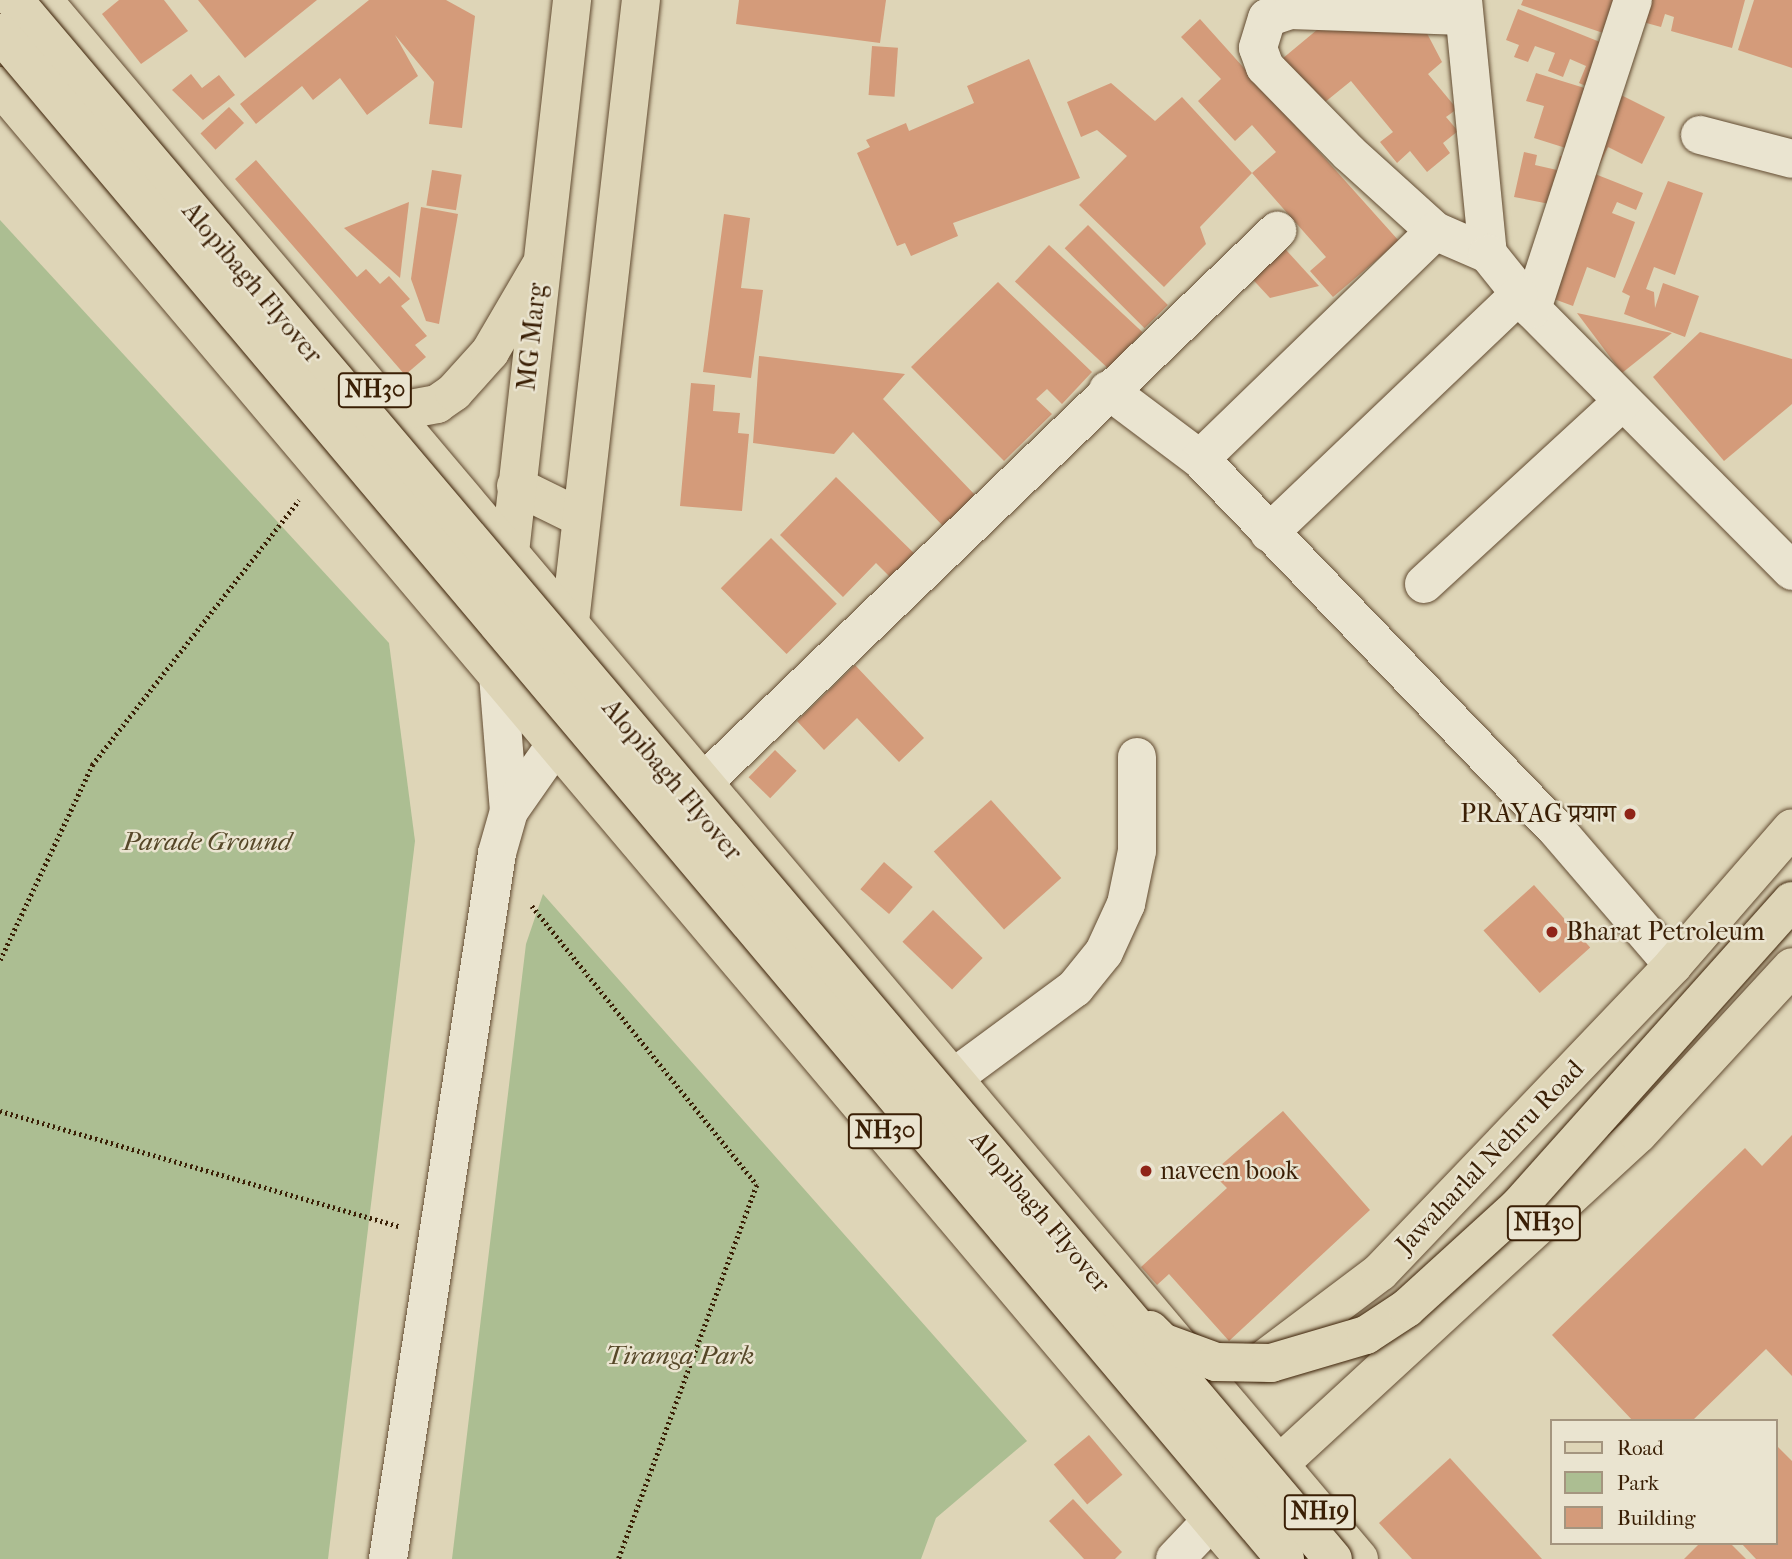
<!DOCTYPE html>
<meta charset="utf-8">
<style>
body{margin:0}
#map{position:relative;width:1792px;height:1559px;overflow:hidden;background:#ded5b7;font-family:"IM FELL French Canon","Noto Serif Devanagari",serif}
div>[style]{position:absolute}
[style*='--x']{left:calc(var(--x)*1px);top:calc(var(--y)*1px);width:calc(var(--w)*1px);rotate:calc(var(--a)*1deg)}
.green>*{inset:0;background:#acbe92}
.building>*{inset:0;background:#d49b7a;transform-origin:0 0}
.path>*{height:4.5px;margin-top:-2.25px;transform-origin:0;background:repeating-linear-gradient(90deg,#3a1f05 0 2px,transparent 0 5.5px)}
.roads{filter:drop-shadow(0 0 2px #634c32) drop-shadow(0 0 2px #634c32)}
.minor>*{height:38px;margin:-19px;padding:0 19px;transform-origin:19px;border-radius:19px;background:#eae4d0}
.major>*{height:38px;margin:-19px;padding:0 19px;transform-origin:19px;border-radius:19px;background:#ded5b7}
.highway>*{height:38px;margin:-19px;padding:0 19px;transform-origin:19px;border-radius:19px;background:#ded5b7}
.bridges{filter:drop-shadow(0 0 2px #3a1f05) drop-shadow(0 0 2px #3a1f05)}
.highway-bridge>*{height:38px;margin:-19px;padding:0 19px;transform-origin:19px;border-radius:19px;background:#ded5b7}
.dots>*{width:19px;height:19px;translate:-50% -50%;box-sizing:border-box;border:4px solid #eae4d0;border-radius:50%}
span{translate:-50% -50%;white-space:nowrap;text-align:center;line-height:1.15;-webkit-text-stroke:5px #eae4d0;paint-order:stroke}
.shield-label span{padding:2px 5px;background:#eae4d0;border:2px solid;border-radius:5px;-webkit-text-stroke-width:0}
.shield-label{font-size:24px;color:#3a1f05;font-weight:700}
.street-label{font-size:26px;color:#3a1f05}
.poi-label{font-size:26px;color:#3a1f05}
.right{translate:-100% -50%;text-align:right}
.left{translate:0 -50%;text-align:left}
.park-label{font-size:26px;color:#564728;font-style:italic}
.legend{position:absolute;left:1550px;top:1419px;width:228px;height:126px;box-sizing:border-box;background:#eae4d0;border:2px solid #a4957f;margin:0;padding:9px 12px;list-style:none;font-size:21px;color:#3a1f05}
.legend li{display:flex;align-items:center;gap:14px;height:35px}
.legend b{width:35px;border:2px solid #a4957f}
</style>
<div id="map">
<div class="green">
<i style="clip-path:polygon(0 220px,389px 643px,415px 841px,328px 1559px,0 1559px)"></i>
<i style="clip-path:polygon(543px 894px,1027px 1441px,936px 1518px,921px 1559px,452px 1559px,526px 944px)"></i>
</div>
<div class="building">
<i style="clip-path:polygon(119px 0,164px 0,188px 31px,141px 64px,102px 14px)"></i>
<i style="clip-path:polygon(198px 0,317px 0,245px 58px)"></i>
<i style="clip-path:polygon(369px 0,446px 0,475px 16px,462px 128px,429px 124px,434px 82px,395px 35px,418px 76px,367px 115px,340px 78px,313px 100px,302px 86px,256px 124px,240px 104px)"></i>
<i style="clip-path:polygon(739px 0,886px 0,880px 43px,736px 24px)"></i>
<i style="clip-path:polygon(1523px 0,1624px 0,1612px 36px,1521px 5px)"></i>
<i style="clip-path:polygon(1638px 0,1745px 0,1732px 48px,1671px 31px,1674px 17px,1665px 14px,1661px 27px,1632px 19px)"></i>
<i style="clip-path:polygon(1754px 0,1792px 0,1792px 68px,1738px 50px)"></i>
<i style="clip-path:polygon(1518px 9px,1610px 46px,1593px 89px,1579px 83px,1586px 66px,1570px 59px,1563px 77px,1548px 71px,1555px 53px,1535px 46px,1528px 62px,1514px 57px,1519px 45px,1506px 40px)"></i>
<i style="clip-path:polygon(1419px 18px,1442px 62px,1428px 74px,1457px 109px,1446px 117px,1458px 131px,1443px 143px,1450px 153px,1427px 172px,1410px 151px,1397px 163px,1380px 142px,1393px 132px,1351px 81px,1314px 111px,1276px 64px,1324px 24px)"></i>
<i style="clip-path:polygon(1200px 19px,1399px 241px,1333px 297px,1310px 271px,1326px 257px,1252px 173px,1276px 152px,1252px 125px,1235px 141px,1198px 101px,1221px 79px,1181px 37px)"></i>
<i style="left:872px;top:46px;width:26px;height:49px;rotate:4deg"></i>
<i style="clip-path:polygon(1029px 59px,1080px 178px,953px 223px,958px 236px,911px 256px,905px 243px,897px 246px,857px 153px,870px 147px,866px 140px,906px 123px,909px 131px,974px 103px,967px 86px)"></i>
<i style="clip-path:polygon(1536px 73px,1591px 90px,1572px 150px,1534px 138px,1544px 106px,1526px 101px)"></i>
<i style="clip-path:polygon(191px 74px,202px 88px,219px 75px,235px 95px,203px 120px,172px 90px)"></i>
<i style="clip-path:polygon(1111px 83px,1155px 121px,1182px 97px,1252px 173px,1200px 227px,1206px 244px,1164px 287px,1079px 205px,1127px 156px,1097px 130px,1081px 137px,1067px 102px)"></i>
<i style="clip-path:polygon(1615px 92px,1665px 117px,1642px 164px,1608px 147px,1598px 168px)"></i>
<i style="left:229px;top:107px;width:22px;height:39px;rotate:47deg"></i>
<i style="clip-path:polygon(1524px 152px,1537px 155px,1535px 165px,1557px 170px,1560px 156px,1570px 158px,1560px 206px,1514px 197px)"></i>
<i style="clip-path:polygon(256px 160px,357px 277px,366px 269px,380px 284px,389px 276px,410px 299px,401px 306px,427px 336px,415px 345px,426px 357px,405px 375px,235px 179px)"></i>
<i style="left:432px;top:170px;width:30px;height:36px;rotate:9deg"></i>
<i style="clip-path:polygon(1590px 172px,1643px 193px,1636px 210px,1617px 202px,1612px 213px,1635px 222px,1615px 278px,1587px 267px,1573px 306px,1543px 295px)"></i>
<i style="clip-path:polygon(1668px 181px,1703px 193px,1675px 275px,1654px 267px,1646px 289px,1654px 292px,1655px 308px,1663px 283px,1699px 296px,1685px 337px,1624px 314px,1630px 296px,1622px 292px)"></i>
<i style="clip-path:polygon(409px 202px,400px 278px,344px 228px)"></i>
<i style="clip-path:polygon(421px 207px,458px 214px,439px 324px,426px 321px,411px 279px)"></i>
<i style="clip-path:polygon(724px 214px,750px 218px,741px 288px,763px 290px,751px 378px,703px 372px)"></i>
<i style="left:1088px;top:225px;width:113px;height:33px;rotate:45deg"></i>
<i style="clip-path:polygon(1277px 240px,1319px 286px,1270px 298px,1244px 270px)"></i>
<i style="left:1049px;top:245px;width:128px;height:50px;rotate:43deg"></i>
<i style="clip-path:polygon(998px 282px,1092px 372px,1062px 404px,1047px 389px,1036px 399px,1052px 414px,1004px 461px,911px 367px)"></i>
<i style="clip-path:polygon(1577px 313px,1672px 333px,1622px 373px)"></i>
<i style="clip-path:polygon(1700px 332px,1792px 359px,1792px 404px,1724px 461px,1653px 377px)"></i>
<i style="clip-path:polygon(759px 356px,905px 374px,883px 399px,975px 495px,943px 526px,853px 432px,834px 454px,753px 443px)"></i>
<i style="clip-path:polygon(691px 383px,715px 385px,713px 411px,740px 413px,738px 433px,749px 434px,742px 511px,680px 506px)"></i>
<i style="clip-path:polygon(836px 477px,922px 561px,898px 585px,876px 563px,843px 597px,780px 535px)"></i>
<i style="left:771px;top:538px;width:93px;height:71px;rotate:45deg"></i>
<i style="clip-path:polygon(855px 665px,924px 738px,899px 762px,857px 718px,824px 750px,797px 721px)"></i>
<i style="left:775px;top:750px;width:30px;height:38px;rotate:44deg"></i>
<i style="left:991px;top:800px;width:105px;height:77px;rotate:48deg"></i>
<i style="left:884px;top:862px;width:38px;height:36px;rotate:41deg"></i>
<i style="left:1534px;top:885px;width:84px;height:68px;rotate:48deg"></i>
<i style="left:933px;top:910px;width:69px;height:44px;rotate:44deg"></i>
<i style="clip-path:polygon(1283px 1111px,1370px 1210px,1229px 1341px,1169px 1274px,1157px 1285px,1141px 1267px,1227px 1188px,1212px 1173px)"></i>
<i style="clip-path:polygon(1792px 1135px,1792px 1376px,1766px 1349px,1692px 1421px,1633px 1421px,1552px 1335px,1745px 1148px,1762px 1166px)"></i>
<i style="left:1089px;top:1435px;width:52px;height:46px;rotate:50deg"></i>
<i style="clip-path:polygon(1776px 1445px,1792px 1461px,1792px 1559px,1756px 1559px,1741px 1543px,1776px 1543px)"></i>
<i style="clip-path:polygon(1450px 1458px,1542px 1559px,1412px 1559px,1379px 1523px)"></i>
<i style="clip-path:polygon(1073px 1499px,1122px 1552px,1115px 1559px,1084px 1559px,1049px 1521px)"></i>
<i style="clip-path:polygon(1700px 1543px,1730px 1543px,1746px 1559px,1684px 1559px)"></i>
</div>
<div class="path">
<i style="--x:532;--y:906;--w:358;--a:51.1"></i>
<i style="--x:757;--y:1185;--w:399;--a:110.3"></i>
<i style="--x:0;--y:960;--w:216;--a:-64.7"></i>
<i style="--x:92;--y:765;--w:336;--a:-52"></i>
<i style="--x:0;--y:1111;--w:415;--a:16.1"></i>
</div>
<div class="roads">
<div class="minor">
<i style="--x:1463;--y:0;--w:255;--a:84.4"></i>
<i style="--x:1464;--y:16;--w:174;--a:-178"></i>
<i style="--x:1290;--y:10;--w:24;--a:161"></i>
<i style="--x:1267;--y:18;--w:31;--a:107"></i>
<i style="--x:1258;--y:48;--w:20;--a:70"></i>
<i style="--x:1265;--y:67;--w:120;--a:45.7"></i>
<i style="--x:1349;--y:153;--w:116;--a:42.2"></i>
<i style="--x:1435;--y:231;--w:58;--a:23.5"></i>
<i style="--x:1488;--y:254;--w:70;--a:51.3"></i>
<i style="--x:1532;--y:309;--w:369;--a:45.2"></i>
<i style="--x:1700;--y:135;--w:95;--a:14.6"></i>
<i style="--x:1532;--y:309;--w:325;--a:-71.9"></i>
<i style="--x:1108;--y:390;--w:115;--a:36.9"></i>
<i style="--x:1200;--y:459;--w:515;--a:46.1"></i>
<i style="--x:1557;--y:830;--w:178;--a:49.3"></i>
<i style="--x:1200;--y:459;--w:327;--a:-44.1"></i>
<i style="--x:1269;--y:533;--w:345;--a:-43.6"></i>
<i style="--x:1424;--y:584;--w:269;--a:-42.6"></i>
<i style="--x:498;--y:675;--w:136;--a:85.4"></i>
<i style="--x:705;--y:781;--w:794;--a:-43.88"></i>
<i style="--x:953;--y:1078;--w:152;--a:-36.4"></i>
<i style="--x:1075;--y:988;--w:46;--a:-51.1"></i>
<i style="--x:1104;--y:952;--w:53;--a:-65.4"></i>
<i style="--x:1126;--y:904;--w:54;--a:-78.3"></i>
<i style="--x:1137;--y:851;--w:94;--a:-90"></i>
<i style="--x:388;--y:1559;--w:714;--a:-81.22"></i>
<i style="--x:497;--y:853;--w:44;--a:-74.1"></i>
<i style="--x:509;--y:811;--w:82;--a:-55"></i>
<i style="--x:1175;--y:1559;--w:54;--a:-46.5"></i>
</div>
<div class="major">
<i style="--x:516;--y:486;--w:72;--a:26.2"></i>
<i style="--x:507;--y:579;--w:583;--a:-83.59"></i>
<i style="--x:567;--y:648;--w:652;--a:-83.49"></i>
</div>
<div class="highway">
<i style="--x:43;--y:0;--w:2040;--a:49.83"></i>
<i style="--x:0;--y:86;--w:1928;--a:49.82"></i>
<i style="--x:394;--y:412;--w:44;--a:-10.5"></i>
<i style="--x:437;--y:404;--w:21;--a:-35"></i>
<i style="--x:454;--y:392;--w:54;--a:-48"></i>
<i style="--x:490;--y:352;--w:97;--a:-59.7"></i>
<i style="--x:1262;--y:1361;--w:148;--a:-37"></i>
<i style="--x:1380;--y:1272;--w:424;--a:-46.3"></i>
<i style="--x:1673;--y:965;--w:181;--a:-49"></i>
<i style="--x:1261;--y:1481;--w:512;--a:-42.63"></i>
<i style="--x:1638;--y:1134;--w:227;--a:-47.3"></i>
</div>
</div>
<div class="bridges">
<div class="highway-bridge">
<i style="--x:14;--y:0;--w:2042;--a:49.77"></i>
<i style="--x:0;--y:33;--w:1995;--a:49.9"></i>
<i style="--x:1150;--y:1330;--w:17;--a:45"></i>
<i style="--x:1162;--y:1342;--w:58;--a:20.3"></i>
<i style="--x:1216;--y:1362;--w:55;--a:1"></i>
<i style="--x:1271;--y:1363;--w:99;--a:-16.4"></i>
<i style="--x:1366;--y:1335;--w:49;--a:-33.4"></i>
<i style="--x:1407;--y:1308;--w:151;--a:-42.3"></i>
<i style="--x:1519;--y:1206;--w:409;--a:-48.2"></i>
</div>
</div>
<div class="dots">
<i style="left:1630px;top:814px;background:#8f2418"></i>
<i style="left:1552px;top:932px;background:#8f2418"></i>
<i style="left:1146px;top:1171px;background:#8f2418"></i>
</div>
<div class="shield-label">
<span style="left:375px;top:390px">NH30</span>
<span style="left:885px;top:1131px">NH30</span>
<span style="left:1544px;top:1223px">NH30</span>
<span style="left:1320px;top:1512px">NH19</span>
</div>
<div class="street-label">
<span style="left:252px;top:283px;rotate:50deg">Alopibagh Flyover</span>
<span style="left:532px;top:337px;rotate:-84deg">MG Marg</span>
<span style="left:672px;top:780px;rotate:50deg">Alopibagh Flyover</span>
<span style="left:1490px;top:1157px;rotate:-46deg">Jawaharlal Nehru Road</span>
<span style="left:1040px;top:1212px;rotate:50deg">Alopibagh Flyover</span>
</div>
<div class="poi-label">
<span class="right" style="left:1616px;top:814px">PRAYAG प्रयाग</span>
<span class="left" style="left:1566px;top:932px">Bharat Petroleum</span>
<span class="left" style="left:1160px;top:1171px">naveen book</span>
</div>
<div class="park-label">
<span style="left:207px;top:842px">Parade Ground</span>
<span style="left:680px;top:1356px">Tiranga Park</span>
</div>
<ul class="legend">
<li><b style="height:9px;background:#ded5b7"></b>Road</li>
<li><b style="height:19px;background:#acbe92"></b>Park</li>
<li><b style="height:19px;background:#d49b7a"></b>Building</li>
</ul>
</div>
